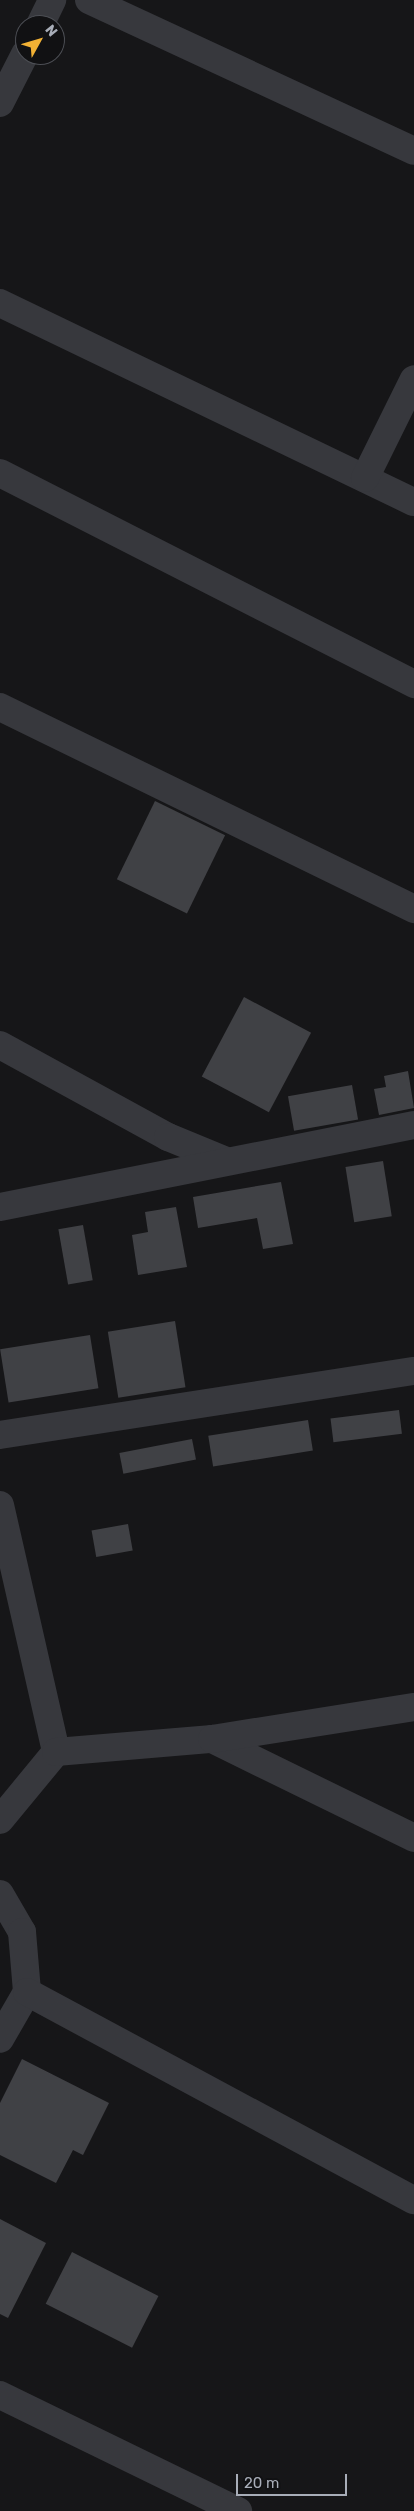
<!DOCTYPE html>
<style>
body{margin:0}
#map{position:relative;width:414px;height:2511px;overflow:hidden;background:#161618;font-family:Rubik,sans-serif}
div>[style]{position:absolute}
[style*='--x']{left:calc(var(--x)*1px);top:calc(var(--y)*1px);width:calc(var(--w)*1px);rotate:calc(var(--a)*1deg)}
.building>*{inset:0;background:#404145;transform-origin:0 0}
.street>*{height:28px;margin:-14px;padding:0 14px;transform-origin:14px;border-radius:14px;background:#37383d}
span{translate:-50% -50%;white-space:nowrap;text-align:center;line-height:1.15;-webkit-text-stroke:4.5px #111113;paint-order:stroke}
.north{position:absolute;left:15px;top:15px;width:50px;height:50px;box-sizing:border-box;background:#111113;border:1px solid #4d4f55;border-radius:50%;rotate:51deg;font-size:14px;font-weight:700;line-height:20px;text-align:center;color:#a8adb8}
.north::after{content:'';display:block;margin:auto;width:18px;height:22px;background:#f2b134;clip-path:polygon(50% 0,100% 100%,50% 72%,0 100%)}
.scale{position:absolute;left:236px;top:2474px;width:111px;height:22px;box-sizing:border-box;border:2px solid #a8adb8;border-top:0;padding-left:6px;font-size:15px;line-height:18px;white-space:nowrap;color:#a8adb8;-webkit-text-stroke:4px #111113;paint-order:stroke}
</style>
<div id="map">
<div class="building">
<i style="left:155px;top:801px;width:78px;height:87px;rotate:26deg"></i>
<i style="left:244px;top:997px;width:76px;height:90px;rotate:28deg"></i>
<i style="clip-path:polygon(408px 1071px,414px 1108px,379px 1115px,374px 1089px,386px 1087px,384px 1076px)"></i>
<i style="left:352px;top:1085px;width:35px;height:65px;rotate:80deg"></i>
<i style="left:383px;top:1161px;width:56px;height:38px;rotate:81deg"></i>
<i style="clip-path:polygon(281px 1182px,293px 1244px,263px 1249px,257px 1218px,198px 1228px,193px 1197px)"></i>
<i style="clip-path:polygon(176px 1207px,187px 1267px,138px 1275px,132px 1235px,148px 1232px,145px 1212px)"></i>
<i style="left:83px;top:1225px;width:56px;height:25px;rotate:80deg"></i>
<i style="left:175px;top:1321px;width:67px;height:68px;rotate:81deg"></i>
<i style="left:90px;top:1335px;width:54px;height:91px;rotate:81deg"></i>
<i style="left:399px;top:1410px;width:24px;height:69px;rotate:83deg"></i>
<i style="left:308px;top:1420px;width:31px;height:101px;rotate:81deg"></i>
<i style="left:192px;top:1439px;width:21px;height:74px;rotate:79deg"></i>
<i style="left:128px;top:1524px;width:27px;height:37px;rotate:80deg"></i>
<i style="clip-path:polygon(22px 2059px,109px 2103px,83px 2155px,73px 2150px,56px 2183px,0 2155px,0 2103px)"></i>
<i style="clip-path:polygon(0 2219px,46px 2243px,8px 2318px,0 2314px)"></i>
<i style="left:72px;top:2252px;width:97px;height:58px;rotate:27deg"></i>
</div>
<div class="street">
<i style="--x:89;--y:0;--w:358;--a:24.9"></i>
<i style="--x:40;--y:25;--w:28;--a:-64"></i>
<i style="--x:0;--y:103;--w:55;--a:-63"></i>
<i style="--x:0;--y:303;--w:459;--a:25.7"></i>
<i style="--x:0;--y:473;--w:465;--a:27"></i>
<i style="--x:365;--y:478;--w:110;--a:-63.7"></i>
<i style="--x:0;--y:707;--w:461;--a:26"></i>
<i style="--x:0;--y:1045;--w:192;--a:28.7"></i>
<i style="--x:168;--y:1137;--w:61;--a:22.3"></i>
<i style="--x:0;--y:1207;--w:422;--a:-11.2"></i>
<i style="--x:0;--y:1435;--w:419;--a:-8.8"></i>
<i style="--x:0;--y:1505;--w:253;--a:77.2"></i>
<i style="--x:56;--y:1752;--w:88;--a:129.5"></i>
<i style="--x:212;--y:1739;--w:225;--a:26.1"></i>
<i style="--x:56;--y:1752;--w:157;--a:-4.8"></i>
<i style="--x:212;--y:1739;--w:205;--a:-9"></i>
<i style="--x:0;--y:1894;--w:44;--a:59.9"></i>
<i style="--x:22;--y:1932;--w:60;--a:85.2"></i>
<i style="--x:27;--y:1992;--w:54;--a:119.9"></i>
<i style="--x:27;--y:1992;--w:439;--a:28.3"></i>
<i style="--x:0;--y:2395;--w:265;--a:26"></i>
</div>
<div class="north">N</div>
<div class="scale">20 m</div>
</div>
